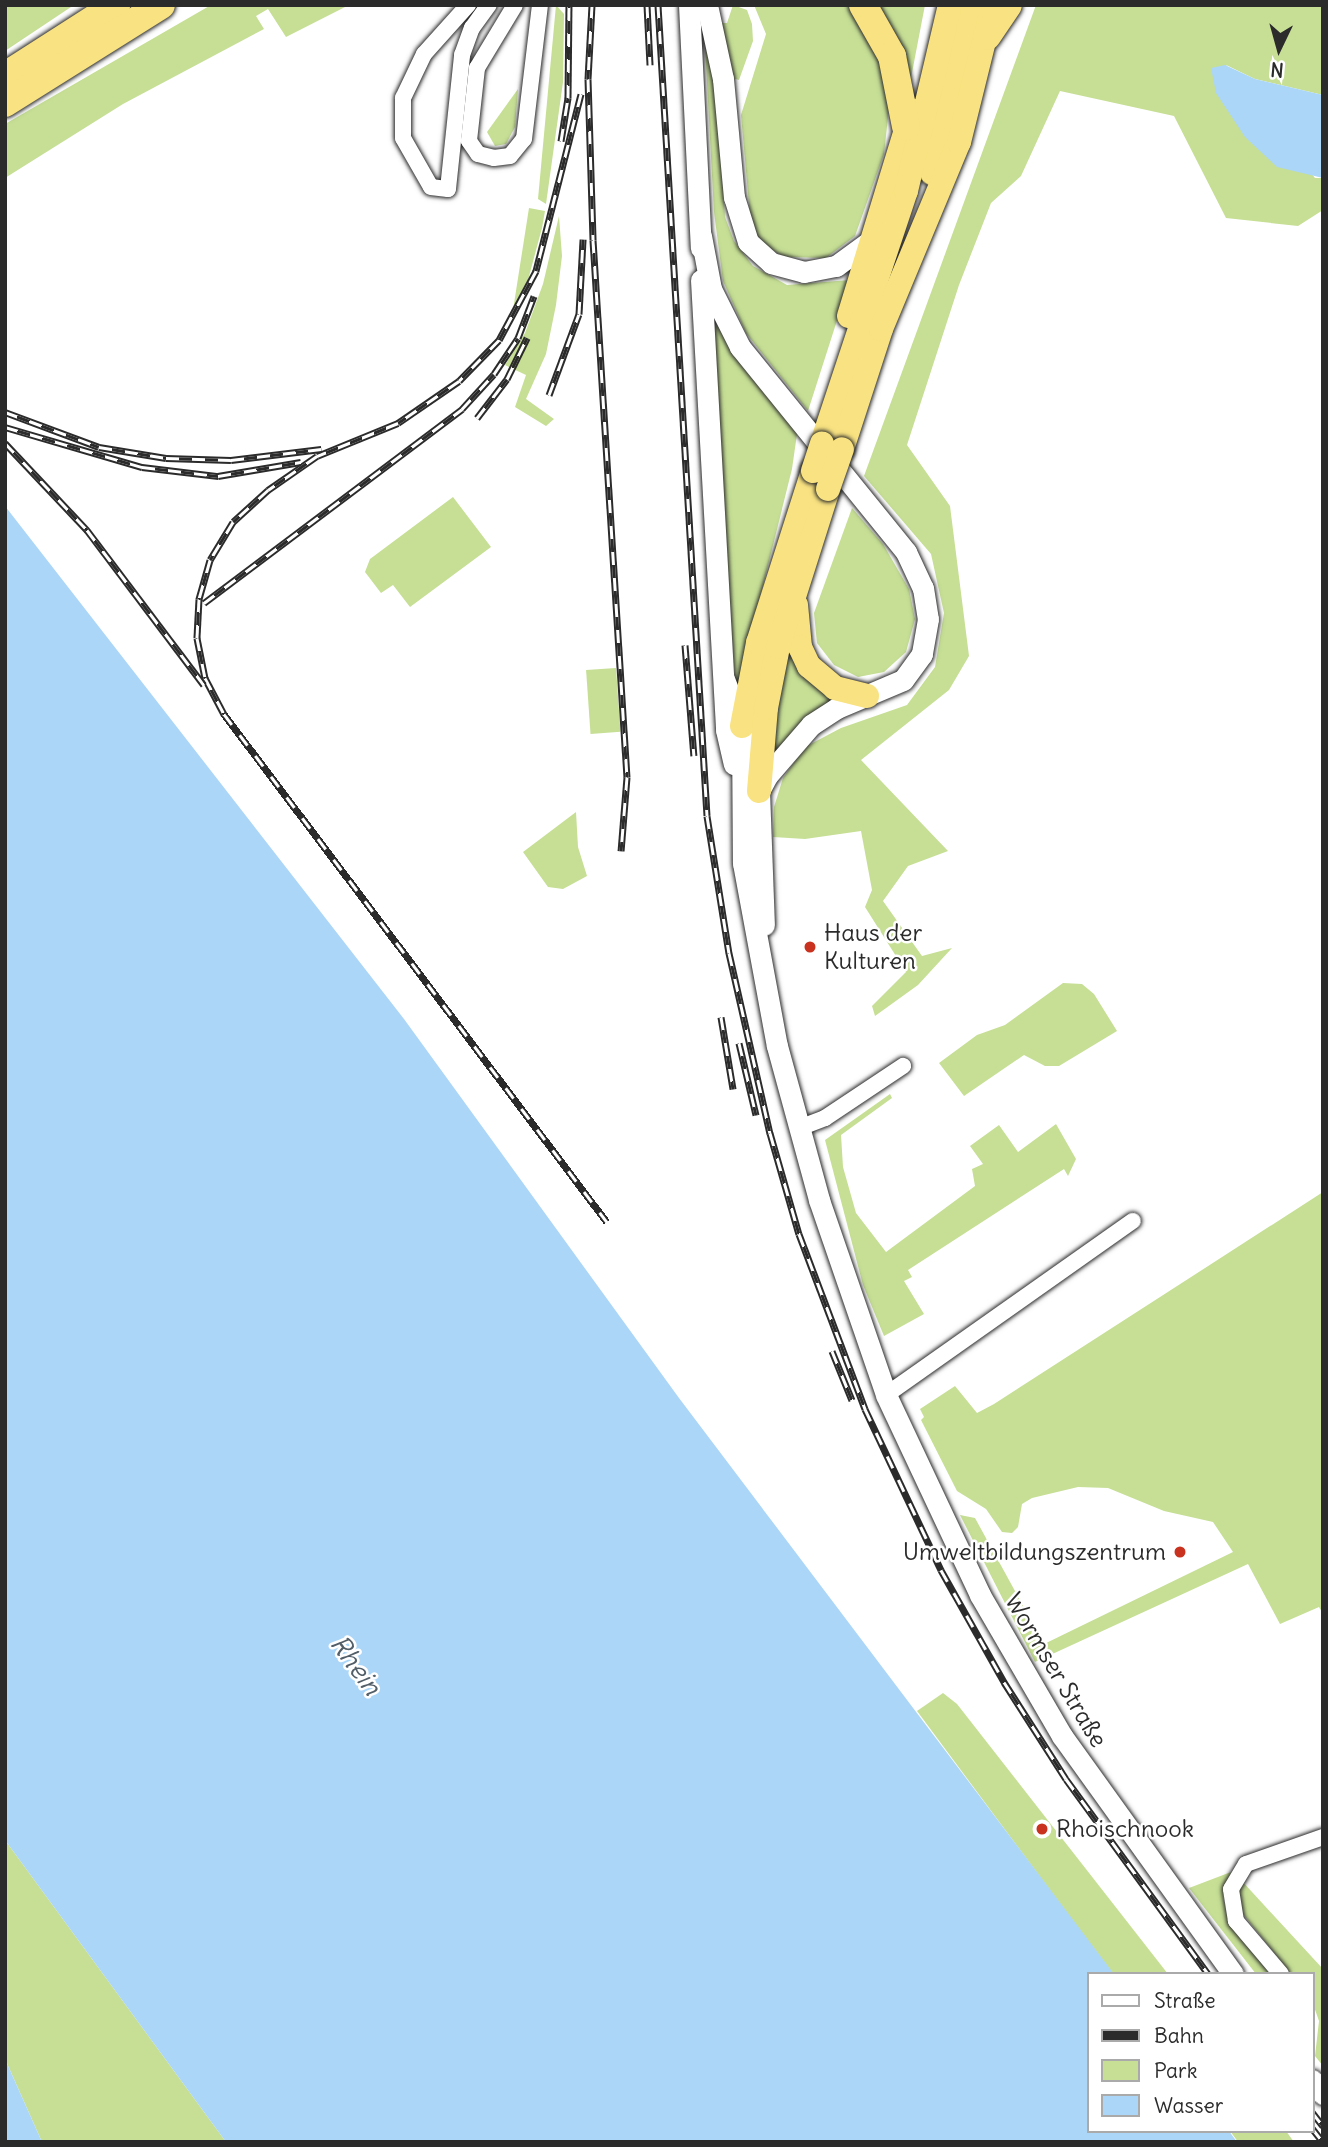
<!DOCTYPE html>
<meta charset="utf-8">
<style>
body{margin:0}
#map{position:relative;width:1328px;height:2147px;overflow:hidden;background:#fff;font-family:Delius,sans-serif}
div>[style]{position:absolute}
[style*='--x']{left:calc(var(--x)*1px);top:calc(var(--y)*1px);width:calc(var(--w)*1px);rotate:calc(var(--a)*1deg)}
.green>*{inset:0;background:#c6df95;transform-origin:0 0}
.water>*{inset:0;background:#acd6f7}
.roads{filter:drop-shadow(0 0 2px #2b2b2b) drop-shadow(0 0 2px #2b2b2b)}
.minor>*{height:16px;margin:-8px;padding:0 8px;transform-origin:8px;border-radius:8px;background:#fff}
.secondary>*{height:21px;margin:-10.5px;padding:0 10.5px;transform-origin:10.5px;border-radius:10.5px;background:#fff}
.trunk>*{height:24px;margin:-12px;padding:0 12px;transform-origin:12px;border-radius:12px;background:#f8e281}
.motorway>*{height:28px;margin:-14px;padding:0 14px;transform-origin:14px;border-radius:14px;background:#f8e281}
.rail>*{height:7px;margin-top:-3.5px;transform-origin:0;background:repeating-linear-gradient(90deg,#fff 0 13px,#2b2b2b 0 26px);box-sizing:border-box;border-block:2px solid #2b2b2b}
.bridges{filter:drop-shadow(0 0 2px #2b2b2b) drop-shadow(0 0 2px #2b2b2b)}
.trunk-bridge>*{height:24px;margin:-12px;padding:0 12px;transform-origin:12px;border-radius:12px;background:#f8e281}
.dots>*{width:19px;height:19px;translate:-50% -50%;box-sizing:border-box;border:4px solid #fff;border-radius:50%}
span{translate:-50% -50%;white-space:nowrap;text-align:center;line-height:1.15;-webkit-text-stroke:5px #fff;paint-order:stroke}
.poi-label{font-size:24px;color:#2b2b2b}
.left{translate:0 -50%;text-align:left}
.right{translate:-100% -50%;text-align:right}
.street-label{font-size:24px;color:#2b2b2b}
.water-label{font-size:26px;color:#525e68;font-style:italic}
.frame{position:absolute;inset:0;border:7px solid #2b2b2b;pointer-events:none}
.legend{position:absolute;left:1087px;top:1972px;width:228px;height:161px;box-sizing:border-box;background:#fff;border:2px solid #aaa;margin:0;padding:9px 12px;list-style:none;font-size:21px;color:#2b2b2b}
.legend li{display:flex;align-items:center;gap:14px;height:35px}
.legend b{width:35px;border:2px solid #aaa}
.north{position:absolute;left:1244px;top:14px;width:70px;height:70px;-webkit-text-stroke:5px #fff;paint-order:stroke;rotate:185deg;font-size:19px;font-weight:700;line-height:28px;text-align:center;color:#2b2b2b}
.north::after{content:'';display:block;margin:auto;width:24px;height:32px;background:#2b2b2b;clip-path:polygon(50% 0,100% 100%,50% 72%,0 100%)}
</style>
<div id="map">
<div class="green">
<i style="clip-path:polygon(5px 5px,74px 5px,5px 51px)"></i>
<i style="clip-path:polygon(211px 5px,349px 5px,286px 37px,268px 9px,256px 16px,264px 29px,123px 104px,5px 178px,5px 124px)"></i>
<i style="clip-path:polygon(556px 5px,564px 14px,563px 82px,546px 204px,538px 199px)"></i>
<i style="clip-path:polygon(733px 5px,747px 10px,752px 24px,753px 41px,739px 80px,732px 78px,721px 23px,727px 23px)"></i>
<i style="clip-path:polygon(754px 5px,853px 5px,871px 33px,890px 99px,884px 154px,855px 236px,826px 258px,784px 257px,763px 244px,751px 227px,741px 115px,766px 34px)"></i>
<i style="clip-path:polygon(878px 5px,925px 5px,911px 78px,892px 27px)"></i>
<i style="clip-path:polygon(1036px 5px,1323px 5px,1323px 95px,1255px 79px,1226px 65px,1315px 178px,1323px 178px,1323px 210px,1298px 226px,1226px 218px,1174px 116px,1060px 91px,1021px 176px,991px 203px,959px 285px,907px 445px,950px 506px,969px 656px,949px 690px,861px 760px,948px 851px,908px 866px,883px 901px,922px 956px,952px 948px,918px 985px,875px 1016px,872px 1006px,906px 972px,865px 907px,872px 890px,861px 831px,805px 839px,773px 837px,774px 807px,783px 778px,805px 747px,841px 728px,907px 705px,935px 667px,944px 613px,931px 554px,864px 476px)"></i>
<i style="clip-path:polygon(704px 27px,716px 80px,725px 217px,734px 241px,753px 266px,787px 285px,850px 280px,808px 411px,746px 333px,723px 281px,714px 212px)"></i>
<i style="clip-path:polygon(518px 89px,515px 127px,506px 144px,495px 146px,487px 132px)"></i>
<i style="clip-path:polygon(529px 208px,545px 211px,542px 228px,528px 280px,513px 310px)"></i>
<i style="clip-path:polygon(559px 216px,562px 256px,556px 305px,546px 354px,526px 399px,554px 419px,546px 426px,515px 407px,526px 375px,505px 365px,525px 333px,543px 284px)"></i>
<i style="clip-path:polygon(718px 326px,797px 434px,792px 469px,736px 694px,711px 327px)"></i>
<i style="clip-path:polygon(453px 497px,491px 547px,410px 607px,393px 585px,381px 593px,365px 572px,370px 559px)"></i>
<i style="clip-path:polygon(852px 508px,883px 544px,909px 589px,915px 619px,906px 652px,884px 672px,858px 677px,834px 665px,817px 643px,814px 613px)"></i>
<i style="clip-path:polygon(788px 648px,839px 700px,775px 753px,773px 725px)"></i>
<i style="left:616px;top:668px;width:64px;height:30px;rotate:86deg"></i>
<i style="clip-path:polygon(576px 812px,578px 847px,587px 876px,563px 889px,548px 887px,523px 852px)"></i>
<i style="clip-path:polygon(1063px 983px,1082px 984px,1094px 994px,1117px 1031px,1059px 1066px,1045px 1066px,1024px 1055px,964px 1096px,939px 1063px,977px 1035px,1005px 1025px)"></i>
<i style="clip-path:polygon(890px 1094px,892px 1098px,841px 1135px,843px 1167px,856px 1213px,886px 1252px,975px 1186px,972px 1169px,983px 1164px,970px 1146px,999px 1125px,1018px 1152px,1056px 1124px,1076px 1159px,1068px 1176px,1064px 1169px,908px 1270px,912px 1277px,904px 1281px,924px 1314px,884px 1336px,863px 1285px,825px 1140px)"></i>
<i style="clip-path:polygon(1323px 1192px,1323px 1614px,1319px 1607px,1280px 1624px,1248px 1564px,1035px 1662px,960px 1515px,975px 1518px,1033px 1624px,1031px 1636px,1042px 1645px,1233px 1552px,1213px 1522px,1164px 1511px,1108px 1488px,1078px 1487px,1032px 1498px,1022px 1504px,1018px 1527px,1012px 1533px,1002px 1532px,986px 1509px,957px 1491px,921px 1420px,924px 1417px,920px 1409px,955px 1386px,977px 1413px,994px 1404px)"></i>
<i style="clip-path:polygon(943px 1693px,957px 1704px,1168px 1974px,1112px 1974px,917px 1711px)"></i>
<i style="clip-path:polygon(5px 1840px,226px 2142px,42px 2142px,5px 2059px)"></i>
<i style="clip-path:polygon(1231px 1872px,1223px 1896px,1228px 1920px,1270px 1974px,1256px 1974px,1189px 1888px)"></i>
<i style="clip-path:polygon(1241px 1880px,1323px 1969px,1323px 2066px,1315px 2056px,1319px 2021px,1312px 2001px,1312px 1974px,1291px 1974px,1243px 1914px,1236px 1894px)"></i>
<i style="clip-path:polygon(1230px 2131px,1286px 2131px,1294px 2142px,1238px 2142px)"></i>
</div>
<div class="water">
<i style="clip-path:polygon(1225px 65px,1255px 79px,1323px 95px,1323px 178px,1277px 167px,1245px 137px,1216px 93px,1211px 68px)"></i>
<i style="clip-path:polygon(5px 506px,404px 1019px,679px 1398px,1114px 1974px,1088px 1974px,1088px 2131px,1229px 2131px,1237px 2142px,226px 2142px,5px 1840px)"></i>
<i style="clip-path:polygon(5px 2059px,42px 2142px,5px 2142px)"></i>
</div>
<div class="roads">
<div class="minor">
<i style="--x:468;--y:5;--w:66;--a:131.9"></i>
<i style="--x:424;--y:54;--w:49;--a:115.5"></i>
<i style="--x:403;--y:98;--w:40;--a:90"></i>
<i style="--x:403;--y:138;--w:56;--a:60.3"></i>
<i style="--x:431;--y:187;--w:17;--a:7"></i>
<i style="--x:448;--y:189;--w:135;--a:-84"></i>
<i style="--x:462;--y:55;--w:29;--a:-70"></i>
<i style="--x:472;--y:28;--w:29;--a:-54"></i>
<i style="--x:515;--y:5;--w:74;--a:121.1"></i>
<i style="--x:477;--y:68;--w:73;--a:96.3"></i>
<i style="--x:469;--y:141;--w:16;--a:55"></i>
<i style="--x:478;--y:154;--w:16;--a:14"></i>
<i style="--x:494;--y:158;--w:16;--a:-7"></i>
<i style="--x:510;--y:156;--w:22;--a:-51"></i>
<i style="--x:524;--y:139;--w:135;--a:-83.2"></i>
<i style="--x:799;--y:1128;--w:28;--a:-21"></i>
<i style="--x:825;--y:1118;--w:94;--a:-33.7"></i>
<i style="--x:886;--y:1395;--w:302;--a:-35.2"></i>
<i style="--x:1281;--y:1974;--w:70;--a:-130.3"></i>
<i style="--x:1236;--y:1921;--w:32;--a:-99"></i>
<i style="--x:1231;--y:1889;--w:29;--a:-59"></i>
<i style="--x:1246;--y:1864;--w:82;--a:-19.3"></i>
</div>
<div class="secondary">
<i style="--x:689;--y:5;--w:243;--a:87.2"></i>
<i style="--x:707;--y:5;--w:76;--a:77.8"></i>
<i style="--x:723;--y:79;--w:119;--a:84.7"></i>
<i style="--x:734;--y:197;--w:47;--a:72.7"></i>
<i style="--x:748;--y:242;--w:31;--a:42"></i>
<i style="--x:771;--y:263;--w:34;--a:15"></i>
<i style="--x:804;--y:272;--w:33;--a:-11"></i>
<i style="--x:836;--y:266;--w:42;--a:-36.3"></i>
<i style="--x:701;--y:236;--w:54;--a:79.3"></i>
<i style="--x:711;--y:289;--w:65;--a:63.4"></i>
<i style="--x:740;--y:347;--w:264;--a:51"></i>
<i style="--x:906;--y:552;--w:40;--a:65"></i>
<i style="--x:923;--y:588;--w:31;--a:81"></i>
<i style="--x:928;--y:619;--w:36;--a:100"></i>
<i style="--x:922;--y:654;--w:32;--a:126"></i>
<i style="--x:903;--y:680;--w:72;--a:157"></i>
<i style="--x:837;--y:708;--w:31;--a:147"></i>
<i style="--x:811;--y:725;--w:67;--a:130.8"></i>
<i style="--x:767;--y:776;--w:17;--a:118"></i>
<i style="--x:759;--y:791;--w:134;--a:87.9"></i>
<i style="--x:701;--y:280;--w:451;--a:86.8"></i>
<i style="--x:726;--y:730;--w:35;--a:77"></i>
<i style="--x:724;--y:679;--w:50;--a:69"></i>
<i style="--x:742;--y:726;--w:137;--a:89.6"></i>
<i style="--x:743;--y:863;--w:186;--a:79.5"></i>
<i style="--x:777;--y:1046;--w:160;--a:74.7"></i>
<i style="--x:819;--y:1200;--w:206;--a:71"></i>
<i style="--x:886;--y:1395;--w:221;--a:64.8"></i>
<i style="--x:980;--y:1595;--w:163;--a:59.8"></i>
<i style="--x:1062;--y:1736;--w:293;--a:54.3"></i>
<i style="--x:1312;--y:2080;--w:18;--a:52"></i>
</div>
<div class="trunk">
<i style="--x:932;--y:173;--w:173;--a:-76.6"></i>
<i style="--x:849;--y:316;--w:215;--a:-73"></i>
<i style="--x:822;--y:443;--w:266;--a:-71.6"></i>
<i style="--x:906;--y:191;--w:191;--a:-76.7"></i>
<i style="--x:842;--y:449;--w:126;--a:-72"></i>
<i style="--x:881;--y:329;--w:203;--a:-67.4"></i>
<i style="--x:959;--y:142;--w:129;--a:-76.1"></i>
<i style="--x:796;--y:605;--w:42;--a:84.6"></i>
<i style="--x:800;--y:647;--w:21;--a:65"></i>
<i style="--x:809;--y:666;--w:34;--a:40"></i>
<i style="--x:835;--y:688;--w:33;--a:14"></i>
<i style="--x:742;--y:726;--w:85;--a:-79.1"></i>
<i style="--x:758;--y:643;--w:181;--a:-72.3"></i>
<i style="--x:759;--y:791;--w:83;--a:-85.2"></i>
<i style="--x:766;--y:708;--w:62;--a:-78.9"></i>
<i style="--x:778;--y:647;--w:166;--a:-72.4"></i>
</div>
<div class="motorway">
<i style="--x:863;--y:5;--w:59;--a:60.4"></i>
<i style="--x:892;--y:56;--w:72;--a:78.8"></i>
<i style="--x:987;--y:36;--w:37;--a:-56"></i>
<i style="--x:5;--y:76;--w:132;--a:-32.6"></i>
<i style="--x:5;--y:103;--w:184;--a:-32.1"></i>
</div>
</div>
<div class="rail">
<i style="--x:592;--y:5;--w:74;--a:93.1"></i>
<i style="--x:588;--y:79;--w:161;--a:88.2"></i>
<i style="--x:593;--y:240;--w:538;--a:86.38"></i>
<i style="--x:627;--y:777;--w:74;--a:94.6"></i>
<i style="--x:647;--y:5;--w:60;--a:87.1"></i>
<i style="--x:658;--y:5;--w:812;--a:86.54"></i>
<i style="--x:707;--y:816;--w:139;--a:80.9"></i>
<i style="--x:729;--y:953;--w:185;--a:77.2"></i>
<i style="--x:770;--y:1133;--w:105;--a:74"></i>
<i style="--x:799;--y:1234;--w:187;--a:69.3"></i>
<i style="--x:865;--y:1409;--w:178;--a:64.7"></i>
<i style="--x:941;--y:1570;--w:129;--a:60.6"></i>
<i style="--x:1004;--y:1682;--w:115;--a:57.4"></i>
<i style="--x:1066;--y:1779;--w:241;--a:53.9"></i>
<i style="--x:581;--y:94;--w:183;--a:104.3"></i>
<i style="--x:536;--y:271;--w:78;--a:118.2"></i>
<i style="--x:499;--y:340;--w:57;--a:134.3"></i>
<i style="--x:459;--y:381;--w:74;--a:145.5"></i>
<i style="--x:398;--y:423;--w:87;--a:157.8"></i>
<i style="--x:317;--y:456;--w:60;--a:145.2"></i>
<i style="--x:268;--y:490;--w:47;--a:137.6"></i>
<i style="--x:233;--y:522;--w:44;--a:121.2"></i>
<i style="--x:210;--y:560;--w:41;--a:105.8"></i>
<i style="--x:199;--y:599;--w:39;--a:93"></i>
<i style="--x:197;--y:638;--w:41;--a:78.7"></i>
<i style="--x:205;--y:678;--w:41;--a:62.2"></i>
<i style="--x:224;--y:714;--w:636;--a:52.99"></i>
<i style="--x:561;--y:141;--w:44;--a:-80.8"></i>
<i style="--x:568;--y:98;--w:93;--a:-89.4"></i>
<i style="--x:549;--y:395;--w:86;--a:-69.7"></i>
<i style="--x:579;--y:314;--w:75;--a:-86.9"></i>
<i style="--x:5;--y:412;--w:100;--a:20.4"></i>
<i style="--x:99;--y:447;--w:68;--a:9.3"></i>
<i style="--x:166;--y:458;--w:65;--a:1.8"></i>
<i style="--x:231;--y:460;--w:91;--a:-7"></i>
<i style="--x:477;--y:418;--w:49;--a:-52.4"></i>
<i style="--x:507;--y:379;--w:46;--a:-64"></i>
<i style="--x:5;--y:427;--w:143;--a:16.3"></i>
<i style="--x:142;--y:467;--w:77;--a:6.8"></i>
<i style="--x:218;--y:476;--w:84;--a:-9.6"></i>
<i style="--x:5;--y:443;--w:120;--a:46.7"></i>
<i style="--x:87;--y:530;--w:194;--a:53"></i>
<i style="--x:204;--y:603;--w:323;--a:-36.9"></i>
<i style="--x:462;--y:409;--w:47;--a:-47.6"></i>
<i style="--x:494;--y:374;--w:43;--a:-56.3"></i>
<i style="--x:518;--y:338;--w:45;--a:-69.1"></i>
<i style="--x:685;--y:645;--w:111;--a:85.4"></i>
<i style="--x:721;--y:1017;--w:73;--a:80.5"></i>
<i style="--x:739;--y:1043;--w:74;--a:76.7"></i>
<i style="--x:832;--y:1351;--w:53;--a:67.8"></i>
<i style="--x:1312;--y:2112;--w:18;--a:52"></i>
<i style="--x:1312;--y:2128;--w:18;--a:52"></i>
</div>
<div class="bridges">
<div class="trunk-bridge">
<i style="--x:813;--y:471;--w:29;--a:-72"></i>
<i style="--x:828;--y:489;--w:42;--a:-70.7"></i>
</div>
</div>
<div class="dots">
<i style="left:810px;top:947px;background:#c8321e"></i>
<i style="left:1180px;top:1552px;background:#c8321e"></i>
<i style="left:1042px;top:1829px;background:#c8321e"></i>
</div>
<div class="poi-label">
<span class="left" style="left:824px;top:947px">Haus der<br>Kulturen</span>
<span class="right" style="left:1166px;top:1552px">Umweltbildungszentrum</span>
<span class="left" style="left:1056px;top:1829px">Rhoischnook</span>
</div>
<div class="street-label">
<span style="left:1056px;top:1670px;rotate:59deg">Wormser Straße</span>
</div>
<div class="water-label">
<span style="left:356px;top:1665px;rotate:54deg">Rhein</span>
</div>
<div class="frame"></div>
<ul class="legend">
<li><b style="height:9px;background:#fff"></b>Straße</li>
<li><b style="height:9px;background:#2b2b2b"></b>Bahn</li>
<li><b style="height:19px;background:#c6df95"></b>Park</li>
<li><b style="height:19px;background:#acd6f7"></b>Wasser</li>
</ul>
<div class="north">N</div>
</div>
